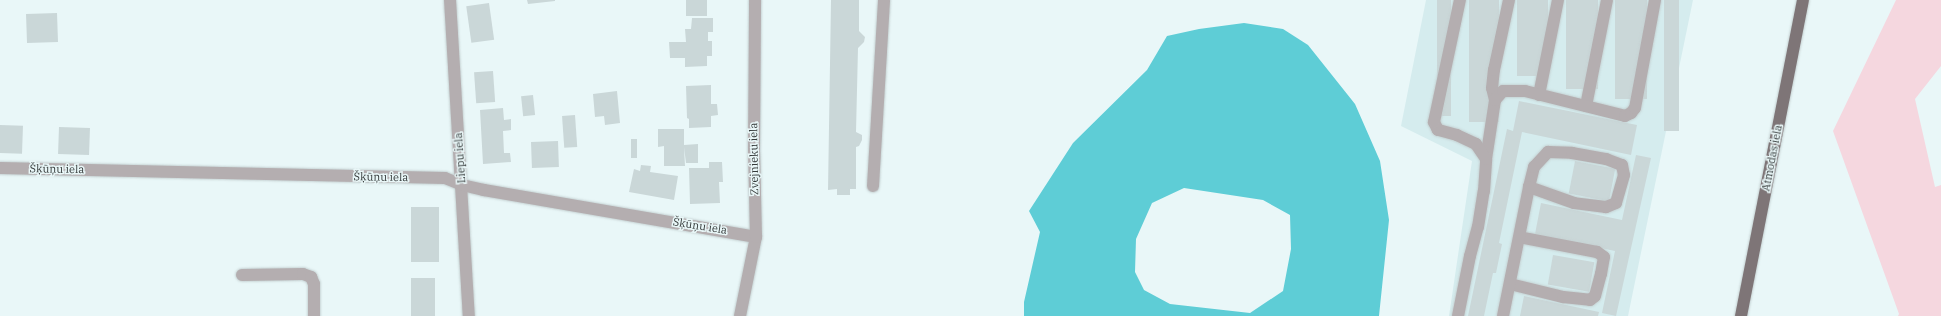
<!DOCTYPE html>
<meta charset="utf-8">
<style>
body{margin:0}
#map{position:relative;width:1941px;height:316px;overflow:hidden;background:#e9f7f8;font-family:"IBM Plex Serif",serif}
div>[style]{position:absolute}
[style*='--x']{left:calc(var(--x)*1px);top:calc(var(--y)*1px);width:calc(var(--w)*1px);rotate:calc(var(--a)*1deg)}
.built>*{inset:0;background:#d5ecee}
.green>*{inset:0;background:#f5d7df}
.water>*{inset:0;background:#5ecdd6}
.building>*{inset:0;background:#cad7d8;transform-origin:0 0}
.roads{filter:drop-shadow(0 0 1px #c5d1d2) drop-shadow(0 0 1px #c5d1d2)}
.minor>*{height:12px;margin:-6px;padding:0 6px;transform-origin:6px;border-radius:6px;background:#b4aeb0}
.major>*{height:12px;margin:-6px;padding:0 6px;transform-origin:6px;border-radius:6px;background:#7e7577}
span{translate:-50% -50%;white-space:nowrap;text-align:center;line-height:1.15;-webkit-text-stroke:3px #e9f7f8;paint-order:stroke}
.street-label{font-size:11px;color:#353a3a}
</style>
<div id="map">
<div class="built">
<i style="clip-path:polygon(1426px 0,1693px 0,1628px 316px,1449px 316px,1472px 161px,1401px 126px)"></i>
</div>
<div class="green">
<i style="clip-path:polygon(1896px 0,1941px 0,1941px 66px,1915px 99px,1935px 187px,1941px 185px,1941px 316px,1898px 316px,1899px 314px,1833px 131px)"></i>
</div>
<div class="water">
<i style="clip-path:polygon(evenodd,1244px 23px,1283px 29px,1308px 45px,1355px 104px,1380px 161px,1389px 220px,1379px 316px,1024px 316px,1024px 302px,1040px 232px,1029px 211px,1073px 143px,1147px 70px,1167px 36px,1199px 29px,1244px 23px,1184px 188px,1263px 200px,1290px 215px,1291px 249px,1283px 291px,1250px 313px,1170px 304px,1144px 290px,1135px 272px,1136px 239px,1152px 203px,1184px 188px)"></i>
</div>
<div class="building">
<i style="clip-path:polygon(527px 0,555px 0,555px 1px,528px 4px)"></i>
<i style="left:686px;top:0;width:21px;height:16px"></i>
<i style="clip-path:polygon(831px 0,859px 0,859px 31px,865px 37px,864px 42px,858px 48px,856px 132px,862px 135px,862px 140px,859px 146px,856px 147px,856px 189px,850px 189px,850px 195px,837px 195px,837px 189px,828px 190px)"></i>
<i style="left:1437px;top:0;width:14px;height:116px"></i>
<i style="left:1469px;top:0;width:30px;height:122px"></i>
<i style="left:1517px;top:0;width:31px;height:76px"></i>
<i style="left:1566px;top:0;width:32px;height:89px"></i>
<i style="left:1615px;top:0;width:32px;height:99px"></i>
<i style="left:1664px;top:0;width:15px;height:131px"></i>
<i style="left:489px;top:3px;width:37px;height:23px;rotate:82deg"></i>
<i style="left:57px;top:13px;width:29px;height:31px;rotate:88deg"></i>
<i style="clip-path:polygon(692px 18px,713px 18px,713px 32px,708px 32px,708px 41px,712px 41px,712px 56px,707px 56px,707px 66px,685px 67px,685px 58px,670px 58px,669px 42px,686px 42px,685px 29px,691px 29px)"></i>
<i style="left:493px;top:71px;width:31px;height:19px;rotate:86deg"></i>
<i style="clip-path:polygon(711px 85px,711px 104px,717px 104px,718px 115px,711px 116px,711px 127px,689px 128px,689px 119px,687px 118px,686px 86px)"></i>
<i style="clip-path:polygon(617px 91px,620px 123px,605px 125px,604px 116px,595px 117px,593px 94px)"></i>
<i style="left:533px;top:95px;width:20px;height:12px;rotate:84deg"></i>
<i style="clip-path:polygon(1519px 101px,1637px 125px,1631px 155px,1522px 132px,1499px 243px,1502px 244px,1496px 273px,1493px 273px,1484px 316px,1468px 316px,1507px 129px,1513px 131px)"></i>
<i style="clip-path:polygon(503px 108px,504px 120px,511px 119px,511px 130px,503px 131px,504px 153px,510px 153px,511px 162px,483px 164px,480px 110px)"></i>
<i style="left:575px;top:115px;width:32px;height:13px;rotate:86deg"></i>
<i style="left:0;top:125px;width:23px;height:28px;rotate:2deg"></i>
<i style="left:59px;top:127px;width:31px;height:27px;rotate:2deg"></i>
<i style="clip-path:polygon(658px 129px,684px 129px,684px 145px,698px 144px,698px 163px,686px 163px,684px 147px,685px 166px,664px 166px,664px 146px,658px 147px)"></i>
<i style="left:631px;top:139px;width:6px;height:19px"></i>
<i style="left:558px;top:141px;width:26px;height:27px;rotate:88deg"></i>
<i style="clip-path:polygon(1636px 155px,1651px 158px,1616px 316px,1602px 313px,1615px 251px,1535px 234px,1541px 203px,1622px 220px)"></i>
<i style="left:1575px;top:161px;width:41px;height:33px;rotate:11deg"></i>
<i style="clip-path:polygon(709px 162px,722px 162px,723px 182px,719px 182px,720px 203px,690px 204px,689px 168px,709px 168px)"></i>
<i style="clip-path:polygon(641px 165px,651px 166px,650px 172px,678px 176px,674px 200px,629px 192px,634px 169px,640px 171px)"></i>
<i style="left:411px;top:207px;width:28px;height:55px"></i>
<i style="left:1553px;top:255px;width:42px;height:30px;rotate:10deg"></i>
<i style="left:411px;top:278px;width:24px;height:38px"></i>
<i style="clip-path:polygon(1524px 296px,1599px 312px,1598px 316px,1520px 316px)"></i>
</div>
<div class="roads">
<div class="minor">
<i style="--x:450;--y:0;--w:317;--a:86.6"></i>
<i style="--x:1539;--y:95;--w:97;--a:-78.7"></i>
<i style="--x:1495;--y:100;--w:12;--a:-104"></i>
<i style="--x:1492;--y:88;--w:18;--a:-84"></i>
<i style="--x:1494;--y:70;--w:72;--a:-77.9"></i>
<i style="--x:1586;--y:106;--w:108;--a:-78.8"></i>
<i style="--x:1486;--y:159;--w:60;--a:-81.3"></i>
<i style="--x:1495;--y:100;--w:12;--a:-48"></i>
<i style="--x:1503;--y:91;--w:22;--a:0"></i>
<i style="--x:1525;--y:91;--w:103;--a:14"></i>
<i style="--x:1625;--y:116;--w:7;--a:-27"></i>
<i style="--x:1631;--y:113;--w:6;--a:-51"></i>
<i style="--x:1635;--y:108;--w:110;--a:-79.5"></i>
<i style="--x:0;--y:168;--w:445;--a:1.3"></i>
<i style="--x:445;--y:178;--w:18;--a:22"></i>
<i style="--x:462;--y:185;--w:23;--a:13"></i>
<i style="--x:484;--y:190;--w:276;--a:9.8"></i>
<i style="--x:873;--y:186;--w:186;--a:-86.6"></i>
<i style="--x:242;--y:275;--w:61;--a:-0.9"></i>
<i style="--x:303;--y:274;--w:9;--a:21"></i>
<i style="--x:311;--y:277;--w:8;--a:67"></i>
<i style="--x:314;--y:284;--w:32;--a:90"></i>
<i style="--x:1510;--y:284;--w:55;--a:13.8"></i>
<i style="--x:1563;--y:297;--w:27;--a:6"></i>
<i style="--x:1590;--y:300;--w:6;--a:-39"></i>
<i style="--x:1595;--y:296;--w:23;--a:-75"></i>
<i style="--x:1601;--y:274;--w:17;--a:-80"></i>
<i style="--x:1604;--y:257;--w:9;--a:-144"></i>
<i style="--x:1597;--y:252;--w:79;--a:-169.1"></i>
<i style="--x:740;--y:316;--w:81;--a:-78.6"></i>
<i style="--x:756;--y:237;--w:85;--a:-91.3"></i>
<i style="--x:754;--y:152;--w:152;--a:-89.6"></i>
<i style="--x:1458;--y:316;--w:61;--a:-78.7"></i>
<i style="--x:1470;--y:256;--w:30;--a:-75"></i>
<i style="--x:1478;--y:227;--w:36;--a:-81"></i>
<i style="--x:1484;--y:191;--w:32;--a:-86"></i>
<i style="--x:1486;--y:159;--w:18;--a:-124"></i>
<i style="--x:1476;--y:144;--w:21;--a:-155"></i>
<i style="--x:1457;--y:135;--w:20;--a:-165"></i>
<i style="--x:1438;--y:130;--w:9;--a:-117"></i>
<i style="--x:1434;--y:122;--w:125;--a:-78"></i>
<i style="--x:1503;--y:316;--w:132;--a:-78.6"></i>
<i style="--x:1529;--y:187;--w:21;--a:-76"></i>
<i style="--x:1534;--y:167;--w:21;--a:-47"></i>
<i style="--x:1548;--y:152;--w:24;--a:2"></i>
<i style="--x:1572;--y:153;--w:35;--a:10"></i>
<i style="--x:1606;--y:159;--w:17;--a:21"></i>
<i style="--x:1622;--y:165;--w:10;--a:79"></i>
<i style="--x:1624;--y:175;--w:29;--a:106"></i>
<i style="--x:1616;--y:203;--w:11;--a:158"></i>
<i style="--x:1606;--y:207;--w:32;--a:-173"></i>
<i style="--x:1574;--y:203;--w:48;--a:-160.4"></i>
</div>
<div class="major">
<i style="--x:1741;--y:316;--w:322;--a:-78.9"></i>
</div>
</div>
<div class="street-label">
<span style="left:460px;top:158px;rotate:-94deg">Liepu iela</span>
<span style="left:1772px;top:158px;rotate:-79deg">Atmodas iela</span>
<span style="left:754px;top:159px;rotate:-91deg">Zvejnieku iela</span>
<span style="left:57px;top:169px;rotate:1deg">Šķūņu iela</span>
<span style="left:381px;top:177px;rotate:1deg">Šķūņu iela</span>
<span style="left:700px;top:226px;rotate:9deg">Šķūņu iela</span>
</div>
</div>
